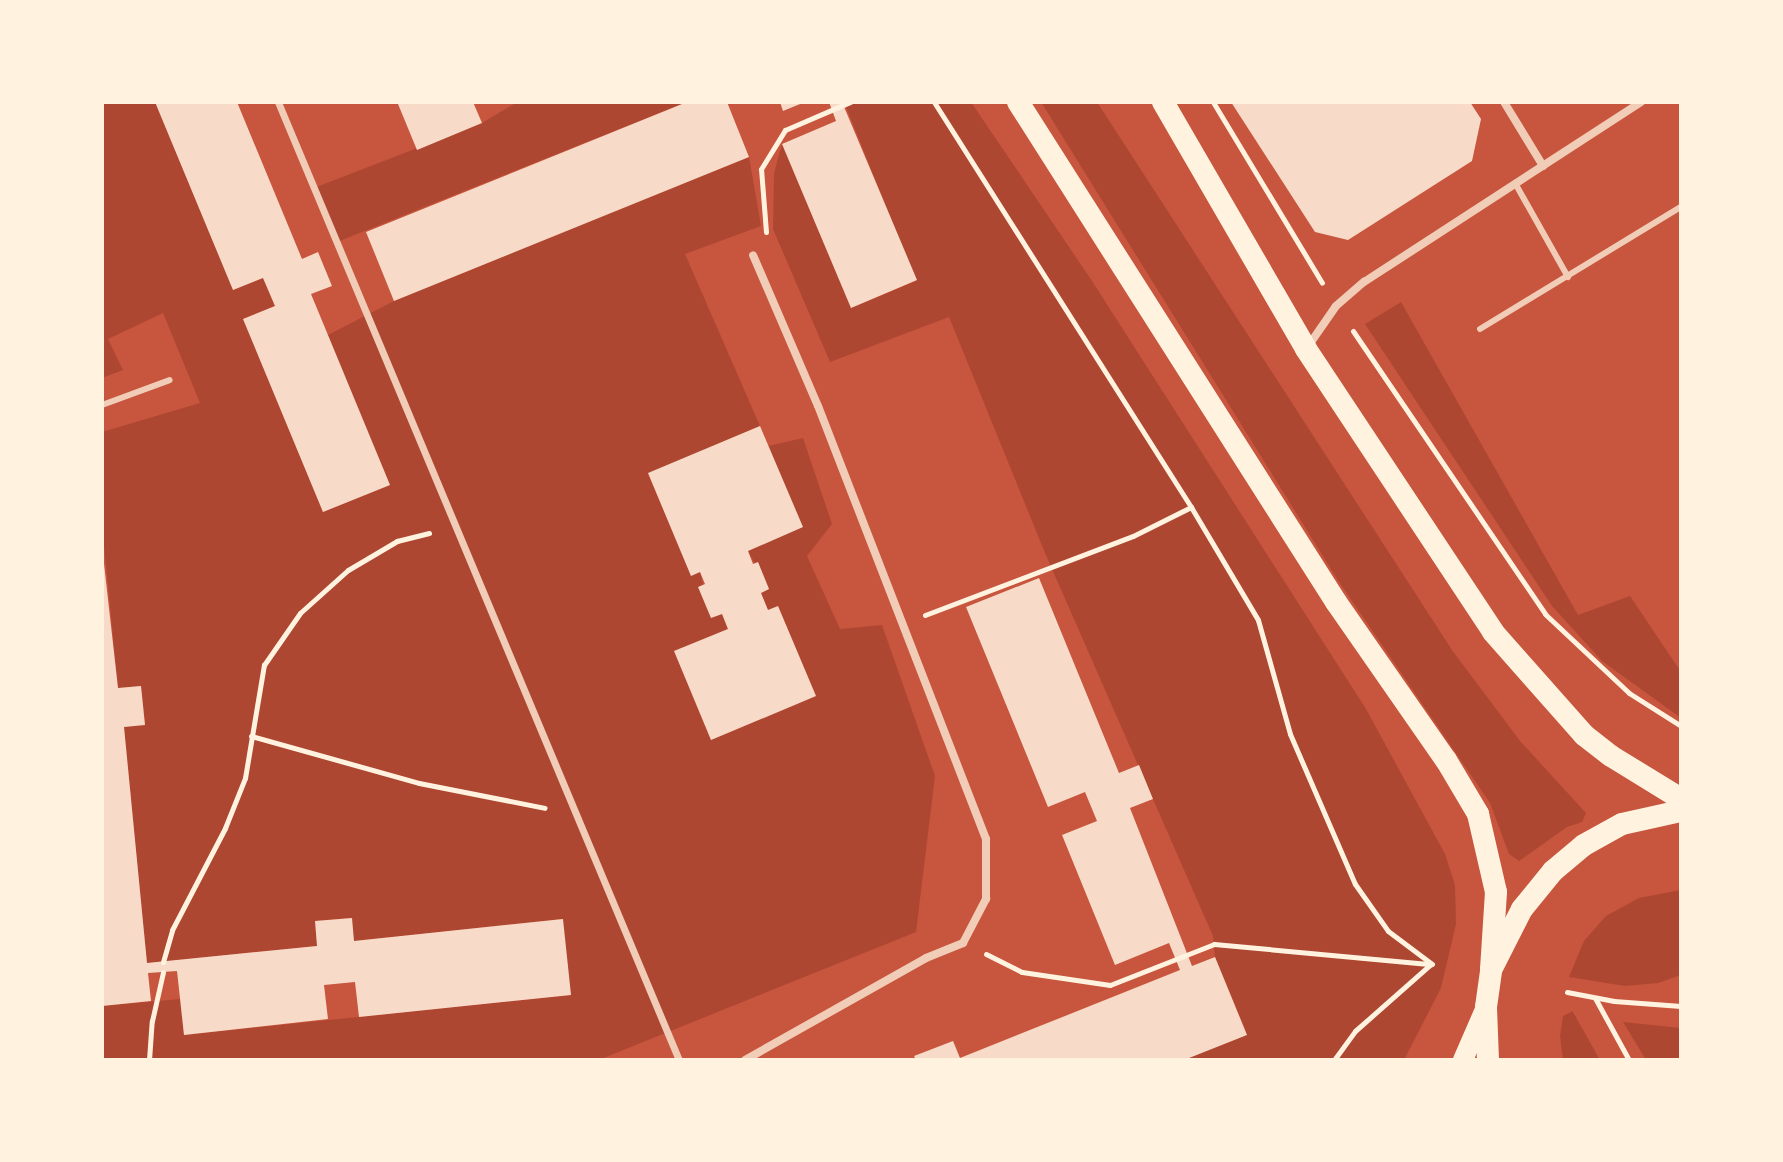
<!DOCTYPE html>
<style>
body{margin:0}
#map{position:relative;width:1783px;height:1162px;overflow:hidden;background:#c8553d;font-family:Rubik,sans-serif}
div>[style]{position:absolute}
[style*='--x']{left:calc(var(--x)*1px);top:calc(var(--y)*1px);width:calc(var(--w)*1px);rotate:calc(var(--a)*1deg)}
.green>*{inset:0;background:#ae4732}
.building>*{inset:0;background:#f7dbc8}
.path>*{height:5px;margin:-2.5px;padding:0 2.5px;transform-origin:2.5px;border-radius:2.5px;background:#fff3e0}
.service>*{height:6px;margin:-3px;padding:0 3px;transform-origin:3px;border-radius:3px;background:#f1ccb7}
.pedestrian>*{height:7px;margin:-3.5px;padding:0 3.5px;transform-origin:3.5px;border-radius:3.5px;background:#f1ccb7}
.minor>*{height:8px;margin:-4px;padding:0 4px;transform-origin:4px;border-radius:4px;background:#f1ccb7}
.primary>*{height:20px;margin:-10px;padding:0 10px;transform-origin:10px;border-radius:10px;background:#fff3e0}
.trunk>*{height:22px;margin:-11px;padding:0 11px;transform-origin:11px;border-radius:11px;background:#fff3e0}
span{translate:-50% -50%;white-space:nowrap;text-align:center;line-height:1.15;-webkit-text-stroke:8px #fff3e0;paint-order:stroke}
.frame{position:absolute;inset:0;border:104px solid #fff3e0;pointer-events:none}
</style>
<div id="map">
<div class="green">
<i style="clip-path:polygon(102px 102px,155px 102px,233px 290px,263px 278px,275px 306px,243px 319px,323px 512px,390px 485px,328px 335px,394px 301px,749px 157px,761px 226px,685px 254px,760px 426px,648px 474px,691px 575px,700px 572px,711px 618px,722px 614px,728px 629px,674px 651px,711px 740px,816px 696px,778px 606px,768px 610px,761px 593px,769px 589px,748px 551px,802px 527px,768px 446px,803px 438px,832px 524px,807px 556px,840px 629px,882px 625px,935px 776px,916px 932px,601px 1059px,102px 1060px,102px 1006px,180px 999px,184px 1035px,571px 995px,562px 919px,354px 941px,351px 918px,315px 921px,317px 946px,147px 963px,124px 727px,145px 724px,141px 686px,118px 688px,102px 525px,102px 432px,200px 403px,163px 313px,108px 339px,123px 370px,102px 378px)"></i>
<i style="clip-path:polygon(517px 102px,687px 102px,337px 242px,314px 188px,482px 123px)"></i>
<i style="clip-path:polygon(844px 102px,971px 102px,1092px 281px,1366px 709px,1445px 854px,1455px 885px,1456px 924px,1441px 988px,1404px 1060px,1184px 1060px,1247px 1034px,1215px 957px,1213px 936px,1045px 553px,949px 317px,830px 362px,773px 229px,774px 173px,782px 144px,851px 308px,916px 281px)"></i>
<i style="clip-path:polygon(1041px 102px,1097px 102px,1452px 650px,1520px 741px,1586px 813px,1582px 822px,1567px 827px,1519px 861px,1509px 854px,1490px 803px,1339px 582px)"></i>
<i style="clip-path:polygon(1401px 302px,1578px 615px,1630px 596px,1681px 672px,1681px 718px,1602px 661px,1552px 606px,1365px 324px)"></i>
<i style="clip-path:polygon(1681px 890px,1681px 975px,1658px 983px,1625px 986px,1569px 977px,1584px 941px,1606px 916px,1639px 898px)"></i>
<i style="clip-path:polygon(1573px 1011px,1573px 1012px,1600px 1060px,1563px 1060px,1560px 1036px,1563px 1016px)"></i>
<i style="clip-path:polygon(1623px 1022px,1681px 1028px,1681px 1060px,1646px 1060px)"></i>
</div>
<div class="building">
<i style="clip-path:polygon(155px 102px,237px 102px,302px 259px,318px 252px,332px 286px,311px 294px,390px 485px,323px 512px,243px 319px,275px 306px,263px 278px,233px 290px)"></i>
<i style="clip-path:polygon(403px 102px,473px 102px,482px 123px,417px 150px,398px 104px)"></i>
<i style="clip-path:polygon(687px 102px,727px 102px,749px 157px,394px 301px,366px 232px)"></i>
<i style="clip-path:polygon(780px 102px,805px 102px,783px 111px)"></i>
<i style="clip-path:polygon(829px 102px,842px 102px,917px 280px,851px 308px,782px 144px,836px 121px)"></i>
<i style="clip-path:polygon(1231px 102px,1470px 102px,1481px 119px,1472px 161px,1348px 240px,1315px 232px)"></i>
<i style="clip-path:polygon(760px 426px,803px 527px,748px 551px,753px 564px,758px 562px,769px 589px,761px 593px,768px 610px,778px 606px,816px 696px,711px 740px,674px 651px,728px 629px,722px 614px,711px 618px,698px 587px,705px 584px,700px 572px,691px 576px,648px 473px)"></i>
<i style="clip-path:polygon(102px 546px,118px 688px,141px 686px,145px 725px,124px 727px,147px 963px,317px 946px,315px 921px,352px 918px,354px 941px,563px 919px,571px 995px,359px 1017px,355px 982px,324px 985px,328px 1019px,184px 1035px,177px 971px,148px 973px,151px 1001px,102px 1006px)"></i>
<i style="clip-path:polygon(1039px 578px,1119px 773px,1139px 765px,1153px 799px,1130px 808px,1192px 966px,1215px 957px,1247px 1035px,1184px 1060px,916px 1060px,914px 1056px,953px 1041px,960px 1058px,1180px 970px,1169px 943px,1115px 965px,1062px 835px,1097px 821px,1085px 792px,1048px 807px,966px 607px)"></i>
</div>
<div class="path">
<i style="--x:934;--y:102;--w:480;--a:57.6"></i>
<i style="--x:1191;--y:507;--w:131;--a:59.3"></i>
<i style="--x:1258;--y:620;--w:118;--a:74.3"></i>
<i style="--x:1290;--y:734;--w:163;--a:66.6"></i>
<i style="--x:1355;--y:884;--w:57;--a:54.9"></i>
<i style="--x:1388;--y:931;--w:55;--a:36.9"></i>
<i style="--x:1213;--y:102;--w:211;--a:58.9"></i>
<i style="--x:766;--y:232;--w:63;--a:-94.5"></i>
<i style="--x:761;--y:169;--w:46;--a:-58.4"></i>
<i style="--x:785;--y:130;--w:71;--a:-23.3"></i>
<i style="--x:1353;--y:331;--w:342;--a:55.8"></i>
<i style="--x:1545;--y:614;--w:115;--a:43.2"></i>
<i style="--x:1629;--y:693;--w:62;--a:32.4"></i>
<i style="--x:925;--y:615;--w:222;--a:-20.8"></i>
<i style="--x:1133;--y:536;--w:65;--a:-26.6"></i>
<i style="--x:251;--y:736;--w:174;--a:15.6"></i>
<i style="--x:419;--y:783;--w:128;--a:11.2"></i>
<i style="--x:986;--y:954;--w:40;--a:26.6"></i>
<i style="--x:1022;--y:972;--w:89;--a:8.4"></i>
<i style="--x:1110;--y:985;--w:112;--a:-21.5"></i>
<i style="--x:1214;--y:944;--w:218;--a:5.3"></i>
<i style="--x:163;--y:962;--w:33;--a:-74"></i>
<i style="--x:172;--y:930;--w:115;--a:-62.5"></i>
<i style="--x:225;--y:828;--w:54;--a:-68.2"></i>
<i style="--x:245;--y:778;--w:115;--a:-80.5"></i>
<i style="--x:264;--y:665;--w:63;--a:-55.3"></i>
<i style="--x:300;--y:613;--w:64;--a:-41.9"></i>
<i style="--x:348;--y:570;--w:57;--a:-30.6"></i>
<i style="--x:397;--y:541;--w:33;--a:-14"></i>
<i style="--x:1567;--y:992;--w:48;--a:10.8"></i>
<i style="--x:1614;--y:1001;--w:67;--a:4.3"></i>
<i style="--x:1595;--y:998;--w:71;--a:61.3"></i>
<i style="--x:149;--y:1060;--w:39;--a:-86"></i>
<i style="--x:152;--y:1021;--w:50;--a:-77.3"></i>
<i style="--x:1334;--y:1060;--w:36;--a:-54"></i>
<i style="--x:1355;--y:1031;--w:101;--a:-41.4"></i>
</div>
<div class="service">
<i style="--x:1515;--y:183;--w:108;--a:60.6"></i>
<i style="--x:1480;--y:329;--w:235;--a:-31.3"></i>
<i style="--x:102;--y:405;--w:72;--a:-20.2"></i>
</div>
<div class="pedestrian">
<i style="--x:278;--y:102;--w:1039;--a:67.29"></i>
</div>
<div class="minor">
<i style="--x:1504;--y:102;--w:75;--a:58.6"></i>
<i style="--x:1309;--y:345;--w:47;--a:-55.3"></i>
<i style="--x:1336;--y:306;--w:37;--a:-41"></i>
<i style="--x:1364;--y:282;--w:330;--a:-33"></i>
<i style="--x:745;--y:1060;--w:208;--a:-29.4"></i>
<i style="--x:926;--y:958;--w:40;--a:-22"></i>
<i style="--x:963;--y:943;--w:50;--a:-62.4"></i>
<i style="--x:986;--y:899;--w:60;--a:-90"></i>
<i style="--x:986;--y:839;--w:464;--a:-111.2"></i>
<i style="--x:818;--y:406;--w:164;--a:-113.3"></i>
</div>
<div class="primary">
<i style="--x:1463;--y:1060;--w:58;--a:-66.5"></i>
</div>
<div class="trunk">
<i style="--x:1018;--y:102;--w:593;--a:57.54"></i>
<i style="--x:1336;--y:602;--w:193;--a:55.2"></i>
<i style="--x:1446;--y:760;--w:63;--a:59.3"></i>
<i style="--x:1478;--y:814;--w:80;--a:77"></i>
<i style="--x:1496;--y:892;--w:78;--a:93.7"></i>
<i style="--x:1163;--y:102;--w:285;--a:59.9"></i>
<i style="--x:1306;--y:349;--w:339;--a:56.5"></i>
<i style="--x:1493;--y:632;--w:137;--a:48.5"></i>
<i style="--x:1584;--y:735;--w:34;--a:38"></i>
<i style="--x:1611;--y:756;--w:82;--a:31.6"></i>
<i style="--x:1488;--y:1060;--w:53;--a:-92.2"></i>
<i style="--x:1486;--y:1007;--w:37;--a:-82"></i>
<i style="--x:1491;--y:970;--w:68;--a:-63.1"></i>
<i style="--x:1522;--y:909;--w:49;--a:-50.8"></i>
<i style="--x:1553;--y:871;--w:40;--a:-40"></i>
<i style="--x:1584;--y:845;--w:43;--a:-28.9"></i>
<i style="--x:1622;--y:824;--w:60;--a:-12.4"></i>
</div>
<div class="frame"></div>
</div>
